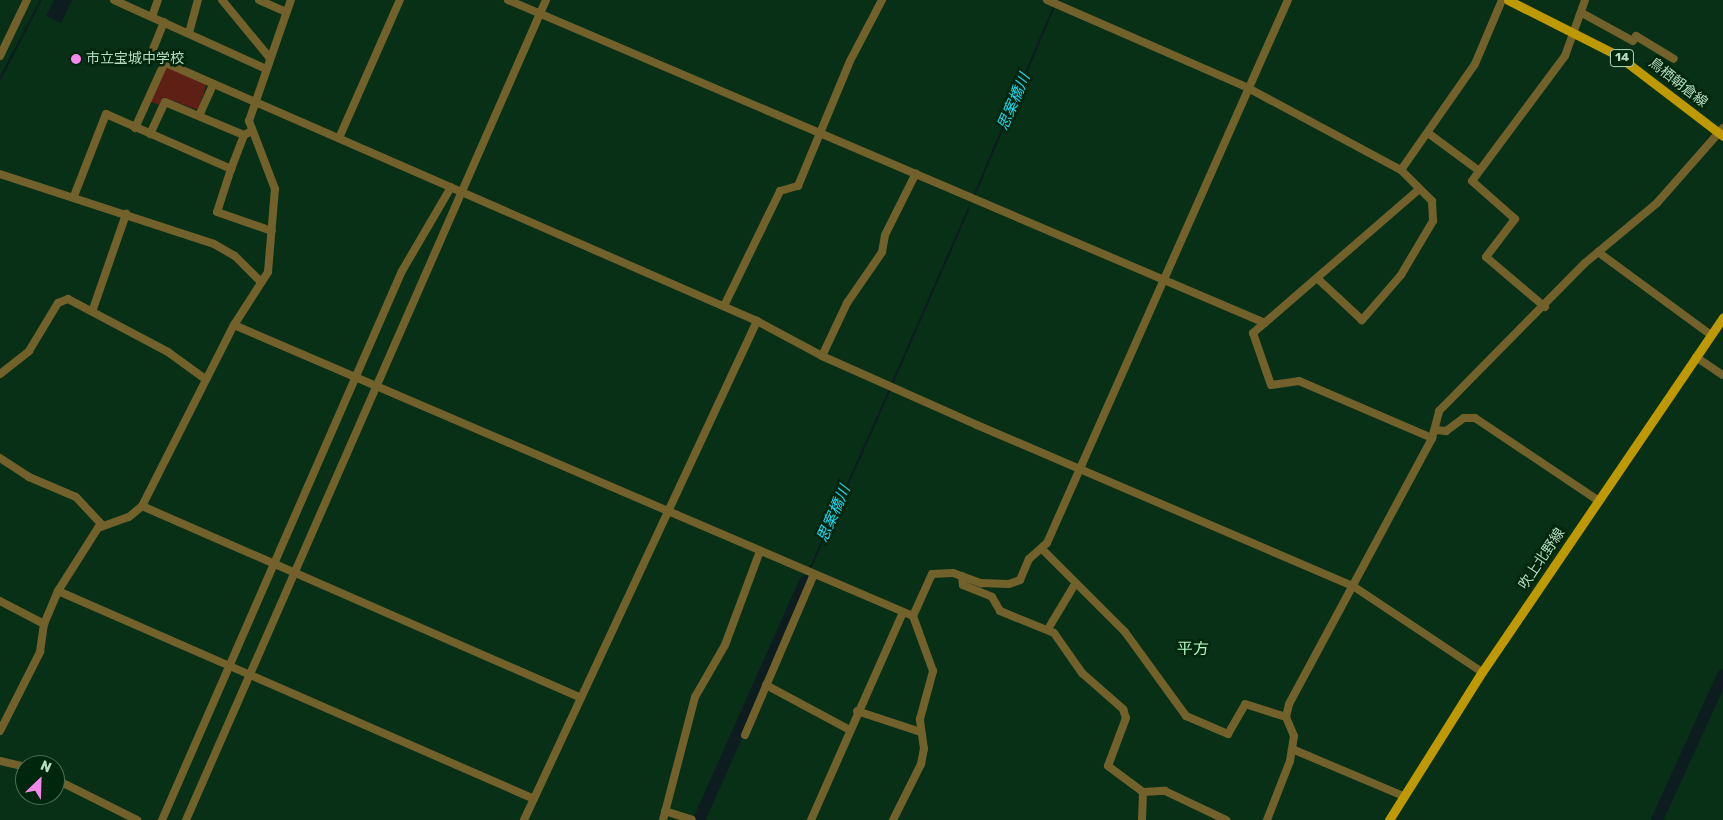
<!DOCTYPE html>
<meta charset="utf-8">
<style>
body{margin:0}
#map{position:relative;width:1723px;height:820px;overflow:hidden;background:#073016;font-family:Rubik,"Noto Sans JP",sans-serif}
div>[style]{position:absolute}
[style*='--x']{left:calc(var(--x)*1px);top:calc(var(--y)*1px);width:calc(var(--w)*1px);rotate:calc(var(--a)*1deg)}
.green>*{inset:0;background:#5e1f15}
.water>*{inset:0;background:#0d1c1f}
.stream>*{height:2px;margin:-1px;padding:0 1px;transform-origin:1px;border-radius:1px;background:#0d1c1f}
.river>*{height:12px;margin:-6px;padding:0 6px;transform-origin:6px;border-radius:6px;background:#0d1c1f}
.minor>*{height:8px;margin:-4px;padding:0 4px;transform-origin:4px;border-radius:4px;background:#73612c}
.major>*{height:9px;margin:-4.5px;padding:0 4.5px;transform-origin:4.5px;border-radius:4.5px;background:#be9904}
.dots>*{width:14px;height:14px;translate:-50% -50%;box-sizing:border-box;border:2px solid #00260d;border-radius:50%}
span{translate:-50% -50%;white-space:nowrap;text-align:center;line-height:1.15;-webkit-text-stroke:5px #00260d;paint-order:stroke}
.shield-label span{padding:1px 4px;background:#00260d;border:1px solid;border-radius:4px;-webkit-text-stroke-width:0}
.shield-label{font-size:12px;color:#b8dcbf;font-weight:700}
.poi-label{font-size:14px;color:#b8dcbf}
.left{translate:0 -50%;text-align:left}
.street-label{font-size:14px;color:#b8dcbf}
.water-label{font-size:15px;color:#1ed7f3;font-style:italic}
.quarter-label{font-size:16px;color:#adf9bf}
.north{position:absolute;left:15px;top:755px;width:50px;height:50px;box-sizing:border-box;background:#00260d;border:1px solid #4a6f54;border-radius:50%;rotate:24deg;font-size:14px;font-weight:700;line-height:20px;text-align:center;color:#b8dcbf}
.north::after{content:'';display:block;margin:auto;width:18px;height:22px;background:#f788eb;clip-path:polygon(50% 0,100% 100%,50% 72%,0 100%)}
</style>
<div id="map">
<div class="green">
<i style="clip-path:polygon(165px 65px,207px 83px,198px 110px,163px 97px,159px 105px,149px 101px)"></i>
</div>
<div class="water">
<i style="clip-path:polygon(54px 0,72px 0,61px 23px,46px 16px)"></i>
</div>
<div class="stream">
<i style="--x:0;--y:79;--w:89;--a:-62.6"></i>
<i style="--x:974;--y:196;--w:205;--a:-67.1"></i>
<i style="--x:892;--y:384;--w:192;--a:-66.4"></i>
<i style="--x:810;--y:569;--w:197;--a:-66"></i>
<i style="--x:805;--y:582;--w:9;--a:-69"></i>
</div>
<div class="river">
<i style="--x:699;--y:820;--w:261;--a:-66"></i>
<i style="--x:1657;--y:820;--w:159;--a:-65.5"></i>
</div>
<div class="minor">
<i style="--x:114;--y:0;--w:165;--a:24.4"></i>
<i style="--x:222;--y:0;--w:74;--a:50.5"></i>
<i style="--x:259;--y:0;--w:30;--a:24"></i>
<i style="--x:508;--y:0;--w:823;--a:23.11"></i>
<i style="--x:1047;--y:0;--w:219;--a:23.6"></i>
<i style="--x:1248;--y:88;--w:174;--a:28.2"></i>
<i style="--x:1401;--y:170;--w:44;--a:45"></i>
<i style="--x:1432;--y:201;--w:20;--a:87"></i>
<i style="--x:1433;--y:221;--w:63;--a:120.7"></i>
<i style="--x:1401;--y:275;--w:60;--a:130.9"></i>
<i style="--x:1362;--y:320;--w:60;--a:-137"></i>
<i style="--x:1582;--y:13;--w:58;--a:28.8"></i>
<i style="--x:1633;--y:41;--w:6;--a:-59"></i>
<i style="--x:1636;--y:36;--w:44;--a:31.2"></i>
<i style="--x:152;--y:17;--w:18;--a:-71"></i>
<i style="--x:164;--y:22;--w:37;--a:112"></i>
<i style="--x:150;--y:56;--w:662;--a:23.58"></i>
<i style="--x:757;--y:321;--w:74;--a:28.3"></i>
<i style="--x:822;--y:356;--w:170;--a:24"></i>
<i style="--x:977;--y:425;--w:409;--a:23.2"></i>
<i style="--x:1353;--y:586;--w:155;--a:33.7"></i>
<i style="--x:189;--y:33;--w:34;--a:-75"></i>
<i style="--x:0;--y:56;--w:62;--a:-64.3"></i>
<i style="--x:199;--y:116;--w:35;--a:-66"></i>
<i style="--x:135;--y:128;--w:72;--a:-65.6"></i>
<i style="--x:1428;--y:133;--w:62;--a:36.5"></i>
<i style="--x:150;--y:134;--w:35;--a:-65"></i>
<i style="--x:165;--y:102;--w:86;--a:22.7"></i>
<i style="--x:339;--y:138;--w:151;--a:-66.2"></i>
<i style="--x:231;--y:169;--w:45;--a:108"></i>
<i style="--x:217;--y:212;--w:58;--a:19.1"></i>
<i style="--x:1401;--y:170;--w:129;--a:-55.1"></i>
<i style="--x:1475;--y:64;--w:69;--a:-67.1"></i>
<i style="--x:0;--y:174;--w:225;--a:18.1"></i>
<i style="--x:214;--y:244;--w:24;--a:30"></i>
<i style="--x:235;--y:256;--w:37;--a:45"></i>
<i style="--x:1417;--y:191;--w:217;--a:139.1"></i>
<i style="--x:1253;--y:333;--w:55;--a:70.9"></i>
<i style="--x:1271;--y:385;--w:28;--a:-8"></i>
<i style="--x:1299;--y:381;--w:145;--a:23.2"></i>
<i style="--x:74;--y:196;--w:88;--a:-68.7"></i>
<i style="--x:106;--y:114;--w:137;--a:23.7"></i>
<i style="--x:231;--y:169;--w:36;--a:-69"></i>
<i style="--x:244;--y:135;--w:9;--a:-27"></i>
<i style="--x:1598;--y:252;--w:140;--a:36.3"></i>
<i style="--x:724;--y:306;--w:128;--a:-64"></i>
<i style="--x:780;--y:191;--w:19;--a:-16"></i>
<i style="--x:798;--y:186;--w:135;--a:-67.4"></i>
<i style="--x:850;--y:61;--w:69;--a:-62.3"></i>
<i style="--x:1545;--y:307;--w:77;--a:-139.7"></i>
<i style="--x:1486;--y:257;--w:48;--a:-52.7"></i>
<i style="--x:1515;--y:219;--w:57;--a:-138.5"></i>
<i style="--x:1472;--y:181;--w:156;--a:-53.4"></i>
<i style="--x:1565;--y:56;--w:59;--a:-70.3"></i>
<i style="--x:93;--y:309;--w:101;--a:-70.8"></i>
<i style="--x:234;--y:325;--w:739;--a:23.2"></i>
<i style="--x:822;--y:356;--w:59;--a:-64.7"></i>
<i style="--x:847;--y:303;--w:62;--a:-55.5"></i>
<i style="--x:882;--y:252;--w:17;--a:-80"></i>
<i style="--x:885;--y:235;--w:69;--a:-63.4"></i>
<i style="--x:1696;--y:357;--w:32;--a:34"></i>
<i style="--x:0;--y:374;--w:37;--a:-38"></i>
<i style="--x:29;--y:351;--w:56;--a:-58.9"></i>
<i style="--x:58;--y:303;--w:11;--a:-22"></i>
<i style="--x:68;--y:299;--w:113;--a:27.9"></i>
<i style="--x:168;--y:352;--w:46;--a:36.1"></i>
<i style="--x:1436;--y:430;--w:10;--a:6"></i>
<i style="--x:1446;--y:431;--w:22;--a:-36"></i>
<i style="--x:1464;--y:418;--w:11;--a:0"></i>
<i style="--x:1475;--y:418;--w:149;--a:33.8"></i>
<i style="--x:0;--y:458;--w:35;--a:33"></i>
<i style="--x:29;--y:477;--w:51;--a:23.1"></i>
<i style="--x:76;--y:497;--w:38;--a:47"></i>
<i style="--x:142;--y:506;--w:479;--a:23.6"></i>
<i style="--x:1043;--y:550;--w:116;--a:45"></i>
<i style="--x:1125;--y:632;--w:104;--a:54"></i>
<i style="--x:1186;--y:716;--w:46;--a:23.2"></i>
<i style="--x:1228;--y:734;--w:34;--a:-60"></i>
<i style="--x:1245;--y:704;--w:43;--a:17.6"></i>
<i style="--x:962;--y:576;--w:9;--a:84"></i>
<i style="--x:963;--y:585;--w:31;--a:22"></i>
<i style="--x:992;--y:597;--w:16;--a:60"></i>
<i style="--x:1000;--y:611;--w:58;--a:22.2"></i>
<i style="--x:1054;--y:633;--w:49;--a:55"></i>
<i style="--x:1082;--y:673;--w:55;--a:41.3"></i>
<i style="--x:1123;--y:709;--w:9;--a:72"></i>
<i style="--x:1126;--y:718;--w:51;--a:110.6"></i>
<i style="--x:1108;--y:766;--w:44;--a:36.6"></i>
<i style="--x:58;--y:591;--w:519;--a:23.6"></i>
<i style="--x:0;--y:601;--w:50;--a:27.6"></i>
<i style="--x:1048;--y:629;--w:52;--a:-59"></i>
<i style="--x:766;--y:685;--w:93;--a:28.2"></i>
<i style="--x:857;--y:711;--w:67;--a:18.2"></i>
<i style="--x:0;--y:731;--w:89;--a:-63.1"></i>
<i style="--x:40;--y:652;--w:28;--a:-82"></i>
<i style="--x:44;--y:624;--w:36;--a:-67"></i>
<i style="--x:58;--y:591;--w:75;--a:-57.6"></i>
<i style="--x:98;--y:528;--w:33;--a:-20"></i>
<i style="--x:129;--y:517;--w:17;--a:-40"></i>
<i style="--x:142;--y:506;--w:203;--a:-63.1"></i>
<i style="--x:234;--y:325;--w:63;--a:-57.3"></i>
<i style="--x:268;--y:272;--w:83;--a:-85.2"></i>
<i style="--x:275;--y:189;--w:73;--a:-110.9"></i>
<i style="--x:249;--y:121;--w:128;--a:-70.9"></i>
<i style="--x:745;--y:735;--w:175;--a:-66.8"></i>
<i style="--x:1292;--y:749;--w:118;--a:22.9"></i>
<i style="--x:0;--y:761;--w:26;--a:13"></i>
<i style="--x:55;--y:779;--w:92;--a:26.6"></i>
<i style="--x:1143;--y:792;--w:22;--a:-3"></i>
<i style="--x:1165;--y:791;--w:68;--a:25.4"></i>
<i style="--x:665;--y:811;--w:28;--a:18"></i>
<i style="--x:162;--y:820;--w:599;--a:-66.39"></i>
<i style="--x:402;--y:271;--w:97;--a:-59.7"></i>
<i style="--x:186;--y:820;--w:896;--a:-66.3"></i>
<i style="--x:524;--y:820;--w:551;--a:-64.97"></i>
<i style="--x:663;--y:820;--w:127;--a:-75.4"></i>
<i style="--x:695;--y:697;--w:60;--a:-60"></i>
<i style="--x:725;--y:645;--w:100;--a:-69.6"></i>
<i style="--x:811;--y:820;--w:227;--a:-66.1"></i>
<i style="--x:893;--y:820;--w:63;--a:-63.4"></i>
<i style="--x:921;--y:764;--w:15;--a:-79"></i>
<i style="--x:924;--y:749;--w:30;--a:-98"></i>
<i style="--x:920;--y:719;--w:50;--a:-74.8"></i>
<i style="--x:933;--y:671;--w:59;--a:-110"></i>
<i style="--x:913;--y:616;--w:46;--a:-65.7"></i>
<i style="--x:932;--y:574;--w:21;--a:-3"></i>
<i style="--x:953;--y:573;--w:30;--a:20"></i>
<i style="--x:981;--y:583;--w:28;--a:2"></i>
<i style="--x:1009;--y:584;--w:12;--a:-20"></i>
<i style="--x:1020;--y:580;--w:23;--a:-67"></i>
<i style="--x:1029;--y:559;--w:24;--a:-42"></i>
<i style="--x:1047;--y:543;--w:594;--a:-66.07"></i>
<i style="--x:1142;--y:820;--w:28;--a:-88"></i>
<i style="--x:1267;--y:820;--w:63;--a:-68.7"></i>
<i style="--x:1290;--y:761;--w:25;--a:-81"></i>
<i style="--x:1294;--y:736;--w:21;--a:-113"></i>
<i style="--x:1286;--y:717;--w:13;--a:-77"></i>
<i style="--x:1289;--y:704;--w:302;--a:-61.7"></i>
<i style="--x:1432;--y:438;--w:28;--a:-75"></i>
<i style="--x:1439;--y:411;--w:208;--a:-45.4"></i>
<i style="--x:1585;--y:263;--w:94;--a:-39.8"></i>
<i style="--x:1657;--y:203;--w:100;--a:-48.7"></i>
</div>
<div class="major">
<i style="--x:1508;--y:0;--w:122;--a:26.8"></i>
<i style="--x:1617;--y:55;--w:133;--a:37.4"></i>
<i style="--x:1389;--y:820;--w:175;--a:-57.9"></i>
<i style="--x:1482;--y:672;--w:429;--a:-55.8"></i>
</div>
<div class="dots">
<i style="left:76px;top:59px;background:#f788eb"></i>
</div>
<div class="shield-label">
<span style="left:1622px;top:58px">14</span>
</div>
<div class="poi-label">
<span class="left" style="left:86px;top:59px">市立宝城中学校</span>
</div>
<div class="street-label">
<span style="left:1678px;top:83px;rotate:38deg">鳥栖朝倉線</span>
<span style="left:1542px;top:559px;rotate:-56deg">吹上北野線</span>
</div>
<div class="water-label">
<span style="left:1014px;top:102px;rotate:-67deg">思案橋川</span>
<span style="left:834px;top:514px;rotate:-66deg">思案橋川</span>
</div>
<div class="quarter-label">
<span style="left:1193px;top:649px">平方</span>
</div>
<div class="north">N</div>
</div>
